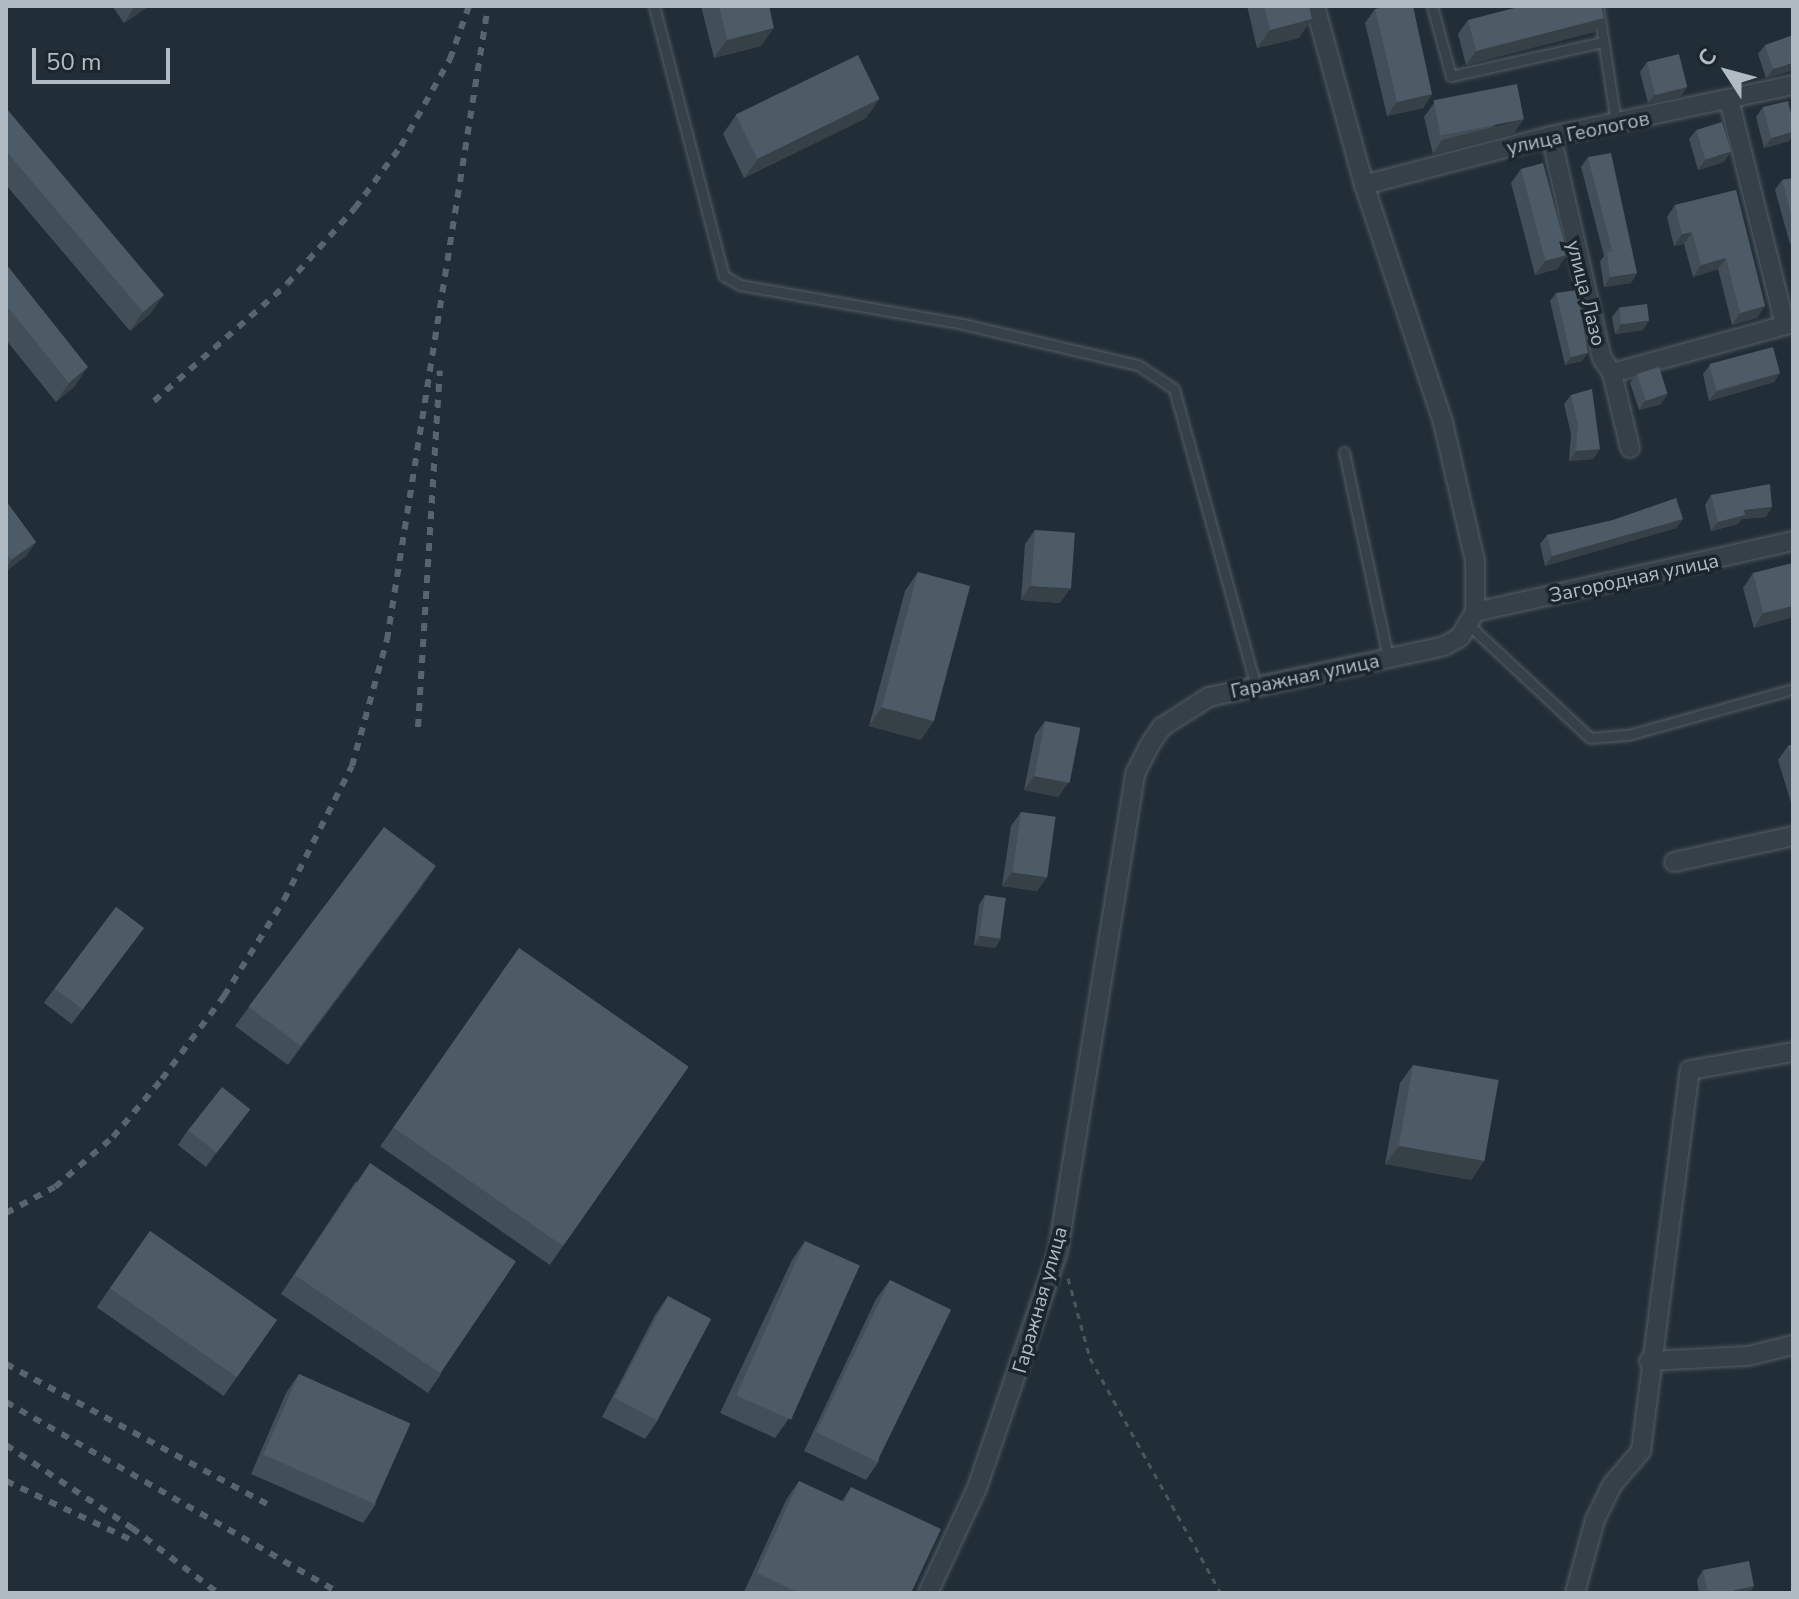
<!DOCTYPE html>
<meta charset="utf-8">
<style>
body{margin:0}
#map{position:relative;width:1799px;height:1599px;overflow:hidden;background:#222e37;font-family:"Nunito Sans",sans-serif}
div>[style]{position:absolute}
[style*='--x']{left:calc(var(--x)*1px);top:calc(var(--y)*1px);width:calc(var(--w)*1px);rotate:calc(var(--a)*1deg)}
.path>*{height:3px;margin-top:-1.5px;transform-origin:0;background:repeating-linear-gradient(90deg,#465958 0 6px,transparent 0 12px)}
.roads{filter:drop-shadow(0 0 2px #535e65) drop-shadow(0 0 2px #535e65)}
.service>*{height:9px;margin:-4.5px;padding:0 4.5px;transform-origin:4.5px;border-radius:4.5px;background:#364048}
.minor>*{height:18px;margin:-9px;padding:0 9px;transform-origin:9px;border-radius:9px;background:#364048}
.rail>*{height:6px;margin-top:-3px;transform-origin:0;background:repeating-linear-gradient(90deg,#58646e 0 8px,transparent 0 16px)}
.wall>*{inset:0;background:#424e58;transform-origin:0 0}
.shaded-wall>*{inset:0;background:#364047}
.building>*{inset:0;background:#4d5b66;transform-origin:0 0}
span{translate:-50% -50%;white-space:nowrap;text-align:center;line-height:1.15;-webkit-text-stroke:7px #1b252c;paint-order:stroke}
.street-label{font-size:20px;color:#b0bbc4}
.frame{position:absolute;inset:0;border:8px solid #b0bbc4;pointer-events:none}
.north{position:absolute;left:1687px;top:32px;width:80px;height:80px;-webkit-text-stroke:6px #1b252c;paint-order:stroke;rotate:306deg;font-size:22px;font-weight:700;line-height:32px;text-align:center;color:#b0bbc4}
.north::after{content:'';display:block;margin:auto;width:28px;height:36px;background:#b0bbc4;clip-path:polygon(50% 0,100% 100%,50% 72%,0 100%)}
.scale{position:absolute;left:32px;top:48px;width:138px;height:36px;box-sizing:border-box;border:4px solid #b0bbc4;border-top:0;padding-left:10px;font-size:24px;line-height:28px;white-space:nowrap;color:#b0bbc4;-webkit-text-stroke:6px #1b252c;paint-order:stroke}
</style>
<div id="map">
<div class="path">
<i style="--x:1068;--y:1278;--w:83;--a:74.6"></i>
<i style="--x:1090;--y:1358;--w:269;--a:60.9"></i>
</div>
<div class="roads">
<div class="service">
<i style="--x:654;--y:6;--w:279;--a:75.5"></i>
<i style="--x:724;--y:276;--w:18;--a:29"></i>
<i style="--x:740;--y:285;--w:226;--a:9.9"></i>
<i style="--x:963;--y:324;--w:180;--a:13.2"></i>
<i style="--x:1138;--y:365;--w:43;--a:33.7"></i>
<i style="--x:1174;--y:389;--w:306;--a:74.6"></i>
<i style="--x:1432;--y:6;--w:73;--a:74.8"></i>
<i style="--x:1451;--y:76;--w:156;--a:-12.6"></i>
<i style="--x:1598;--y:6;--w:117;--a:81.2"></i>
<i style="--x:1344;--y:452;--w:211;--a:77.9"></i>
<i style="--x:1470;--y:626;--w:164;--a:43"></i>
<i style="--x:1590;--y:738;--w:38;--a:-5"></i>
<i style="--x:1628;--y:735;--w:171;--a:-15.6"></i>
</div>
<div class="minor">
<i style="--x:1729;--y:100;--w:232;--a:76"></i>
<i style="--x:1551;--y:136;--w:228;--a:77.1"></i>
<i style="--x:1602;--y:358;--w:18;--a:56"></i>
<i style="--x:1612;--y:373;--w:77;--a:76.5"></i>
<i style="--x:1364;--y:185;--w:193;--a:-14.7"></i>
<i style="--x:1551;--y:136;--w:247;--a:-11.9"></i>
<i style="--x:1612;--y:373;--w:188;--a:-15.4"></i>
<i style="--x:1475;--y:612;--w:326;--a:-12.6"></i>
<i style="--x:1674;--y:862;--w:122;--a:-12.3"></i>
<i style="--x:1649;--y:1361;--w:99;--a:-2.9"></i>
<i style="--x:1748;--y:1356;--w:46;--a:-13.7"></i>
<i style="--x:928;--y:1593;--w:116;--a:-65"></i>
<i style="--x:977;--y:1488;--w:250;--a:-71.1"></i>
<i style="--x:1058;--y:1251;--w:485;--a:-80.8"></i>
<i style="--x:1136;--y:772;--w:29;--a:-63"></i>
<i style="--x:1149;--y:746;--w:23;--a:-56"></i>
<i style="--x:1162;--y:727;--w:56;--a:-32.6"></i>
<i style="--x:1209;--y:697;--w:240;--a:-12.2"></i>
<i style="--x:1444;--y:646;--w:18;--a:-29"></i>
<i style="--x:1460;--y:637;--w:29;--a:-59"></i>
<i style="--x:1475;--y:612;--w:51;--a:-90"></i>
<i style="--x:1475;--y:561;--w:143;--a:-103"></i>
<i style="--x:1443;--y:422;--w:250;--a:-108.4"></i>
<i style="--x:1364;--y:185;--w:186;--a:-105.3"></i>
<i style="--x:1575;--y:1593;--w:76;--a:-74.7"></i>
<i style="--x:1595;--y:1520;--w:39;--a:-64"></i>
<i style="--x:1612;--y:1485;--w:45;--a:-49.5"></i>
<i style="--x:1641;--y:1451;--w:384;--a:-82.7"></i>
<i style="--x:1690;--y:1070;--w:105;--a:-9.9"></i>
</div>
</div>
<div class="rail">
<i style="--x:154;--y:401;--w:177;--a:-41.3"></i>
<i style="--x:287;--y:284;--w:102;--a:-48.2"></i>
<i style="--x:355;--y:208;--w:77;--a:-53.4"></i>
<i style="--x:401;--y:146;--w:100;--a:-60.6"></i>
<i style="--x:450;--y:59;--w:56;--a:-70.3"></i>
<i style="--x:418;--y:727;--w:357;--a:-86.5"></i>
<i style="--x:6;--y:1213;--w:55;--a:-28"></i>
<i style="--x:55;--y:1187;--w:77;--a:-40.8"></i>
<i style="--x:113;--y:1137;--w:76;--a:-49.8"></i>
<i style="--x:162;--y:1079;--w:104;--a:-53.2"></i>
<i style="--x:224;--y:996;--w:113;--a:-58"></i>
<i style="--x:284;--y:900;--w:150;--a:-63.1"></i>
<i style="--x:352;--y:766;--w:131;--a:-74.5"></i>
<i style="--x:387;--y:640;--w:642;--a:-80.95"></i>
<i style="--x:6;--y:1364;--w:296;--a:28.2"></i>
<i style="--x:6;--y:1402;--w:384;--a:29.8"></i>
<i style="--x:6;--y:1445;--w:151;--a:33.4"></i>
<i style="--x:132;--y:1528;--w:108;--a:37.1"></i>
<i style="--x:6;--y:1481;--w:136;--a:25.2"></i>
</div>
<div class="wall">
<i style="clip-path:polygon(112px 6px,149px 6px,124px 23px)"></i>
<i style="clip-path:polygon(701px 6px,769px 6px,761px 46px,714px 58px)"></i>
<i style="clip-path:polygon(1247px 6px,1309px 6px,1299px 38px,1257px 48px)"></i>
<i style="clip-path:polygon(1375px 9px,1432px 94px,1423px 108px,1387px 116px,1365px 23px)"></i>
<i style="clip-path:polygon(1604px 18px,1594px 32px,1466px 65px,1458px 34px,1468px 20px)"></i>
<i style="clip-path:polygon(1765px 45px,1793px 70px,1766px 78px,1758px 54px)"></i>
<i style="clip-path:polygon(1647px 62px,1687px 87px,1681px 96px,1648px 103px,1640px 72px)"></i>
<i style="clip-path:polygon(879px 99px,866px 118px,744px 178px,723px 134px,736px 115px)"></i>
<i style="clip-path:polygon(1434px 103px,1514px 133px,1433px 154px,1424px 117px)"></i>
<i style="clip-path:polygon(1763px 107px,1789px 141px,1764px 148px,1756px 117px)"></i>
<i style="clip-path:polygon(6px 108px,151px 313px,130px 331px,6px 185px)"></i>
<i style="clip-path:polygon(1696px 130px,1724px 162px,1698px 170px,1689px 139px)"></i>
<i style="clip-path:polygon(1588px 157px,1637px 273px,1631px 283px,1604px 287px,1600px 261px,1604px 256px,1581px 167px)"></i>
<i style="clip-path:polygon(1521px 169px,1567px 255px,1557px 269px,1535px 275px,1511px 183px)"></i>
<i style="clip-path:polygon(1793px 178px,1793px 244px,1790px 244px,1775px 190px,1782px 180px)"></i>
<i style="clip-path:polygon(1736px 190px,1765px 306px,1757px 318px,1732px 325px,1718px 269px,1693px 277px,1684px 244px,1674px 246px,1667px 217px,1675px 205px)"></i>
<i style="clip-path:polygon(6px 264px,75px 386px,56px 402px,6px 340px)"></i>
<i style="clip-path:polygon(1556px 293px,1582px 361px,1565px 365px,1550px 301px)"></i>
<i style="clip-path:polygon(1619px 308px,1643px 330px,1615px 334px,1612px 317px)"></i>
<i style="clip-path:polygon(1710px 365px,1780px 373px,1774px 382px,1709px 401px,1703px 374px)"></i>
<i style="clip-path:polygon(1637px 374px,1661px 404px,1639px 410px,1630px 383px)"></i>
<i style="clip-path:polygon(1571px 395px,1600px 449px,1593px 459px,1569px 461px,1571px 434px,1564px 404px)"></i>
<i style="clip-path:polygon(1711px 495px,1766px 517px,1742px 519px,1738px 524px,1711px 531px,1705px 505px)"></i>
<i style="clip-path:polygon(6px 501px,36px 542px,26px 556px,6px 571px)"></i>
<i style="clip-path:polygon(1683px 519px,1676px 528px,1545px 566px,1540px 544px,1547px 535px)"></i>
<i style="clip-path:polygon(1035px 530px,1060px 603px,1021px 600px,1025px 544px)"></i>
<i style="clip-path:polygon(1793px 563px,1793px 617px,1754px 628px,1743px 588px,1753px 573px)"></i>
<i style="clip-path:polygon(918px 572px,921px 740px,869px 726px,905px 591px)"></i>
<i style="clip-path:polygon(1045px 721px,1068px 783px,1058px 797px,1024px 790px,1035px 735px)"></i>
<i style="clip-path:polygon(1793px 744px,1793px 806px,1792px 806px,1778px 760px,1788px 746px)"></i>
<i style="clip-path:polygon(1021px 812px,1047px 877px,1037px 891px,1002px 886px,1011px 826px)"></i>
<i style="clip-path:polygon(423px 885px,288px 1065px,235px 1026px,249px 1007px)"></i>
<i style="clip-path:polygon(985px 895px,1001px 938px,995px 948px,974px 945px,979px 905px)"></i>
<i style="left:116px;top:907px;width:35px;height:120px;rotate:37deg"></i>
<i style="left:519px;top:948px;width:207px;height:242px;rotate:35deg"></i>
<i style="clip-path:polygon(1413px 1065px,1484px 1161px,1471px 1180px,1385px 1164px,1400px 1083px)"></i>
<i style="clip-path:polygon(250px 1109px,206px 1167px,178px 1145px,188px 1130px)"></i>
<i style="clip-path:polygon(356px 1181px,441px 1374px,428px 1393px,281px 1294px)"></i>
<i style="left:150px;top:1231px;width:155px;height:93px;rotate:35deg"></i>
<i style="clip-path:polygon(805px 1241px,788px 1420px,775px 1438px,720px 1413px,792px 1260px)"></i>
<i style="clip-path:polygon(890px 1280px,879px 1461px,866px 1480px,804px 1451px,876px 1299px)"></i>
<i style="clip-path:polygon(668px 1296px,658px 1420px,645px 1439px,602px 1417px,655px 1315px)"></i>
<i style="clip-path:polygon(299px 1374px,376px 1504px,363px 1523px,251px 1474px,286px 1393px)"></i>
<i style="clip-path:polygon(799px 1481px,842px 1501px,851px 1487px,911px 1593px,744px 1592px,786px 1500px)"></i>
<i style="clip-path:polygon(1703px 1570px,1754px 1586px,1749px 1593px,1699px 1593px,1697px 1580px)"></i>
</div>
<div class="shaded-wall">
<i style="clip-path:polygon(138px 6px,149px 6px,124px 23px,133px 9px)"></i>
<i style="clip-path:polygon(1604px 18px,1594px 32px,1466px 65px,1476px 51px)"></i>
<i style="clip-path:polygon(1312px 19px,1299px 38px,1257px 48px,1270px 30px)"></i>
<i style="clip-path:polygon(774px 28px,761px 46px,714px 58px,727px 40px)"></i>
<i style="clip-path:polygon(1793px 63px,1793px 70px,1766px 78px,1773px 69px)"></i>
<i style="clip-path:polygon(1687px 87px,1681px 96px,1648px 103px,1655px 94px)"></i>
<i style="clip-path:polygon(1432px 94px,1423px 108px,1387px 116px,1397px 102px)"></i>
<i style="clip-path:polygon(879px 99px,866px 118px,744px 178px,758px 159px)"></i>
<i style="clip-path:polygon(1524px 119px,1514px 133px,1433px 154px,1442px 140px)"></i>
<i style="clip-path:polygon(1793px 132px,1793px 135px,1789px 141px,1764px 148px,1771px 138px)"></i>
<i style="clip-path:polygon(1731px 152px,1724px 162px,1698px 170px,1705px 160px)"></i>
<i style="clip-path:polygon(1692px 232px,1684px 244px,1674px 246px,1682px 234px)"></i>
<i style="clip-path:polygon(1567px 255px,1557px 269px,1535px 275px,1545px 261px)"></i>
<i style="clip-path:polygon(1726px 258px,1718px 269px,1693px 277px,1701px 265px)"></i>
<i style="clip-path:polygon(1637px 273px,1631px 283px,1604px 287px,1610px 277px)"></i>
<i style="clip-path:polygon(164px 295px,151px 313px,130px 331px,143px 312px)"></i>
<i style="clip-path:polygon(1765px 306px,1757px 318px,1732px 325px,1740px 313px)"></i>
<i style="clip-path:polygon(1649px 321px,1643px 330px,1615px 334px,1621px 324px)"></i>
<i style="clip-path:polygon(1588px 353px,1582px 361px,1565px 365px,1571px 357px)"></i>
<i style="clip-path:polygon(88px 367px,75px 386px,56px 402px,69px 383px)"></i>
<i style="clip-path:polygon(1780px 373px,1774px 382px,1709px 401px,1716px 392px)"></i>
<i style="clip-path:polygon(1668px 394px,1661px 404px,1639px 410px,1645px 401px)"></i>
<i style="clip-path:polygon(1600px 449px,1593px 459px,1569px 461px,1576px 451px)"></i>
<i style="clip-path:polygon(1772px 507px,1766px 517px,1742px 519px,1738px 524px,1711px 531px,1718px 522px,1744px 510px)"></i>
<i style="clip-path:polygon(1683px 519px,1676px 528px,1545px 566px,1552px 556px)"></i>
<i style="clip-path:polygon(36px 542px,26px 556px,6px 571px,6px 568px,11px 560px)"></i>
<i style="clip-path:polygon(1030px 586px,1070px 589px,1060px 603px,1021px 600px)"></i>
<i style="clip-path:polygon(1793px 606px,1793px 617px,1754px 628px,1763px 613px)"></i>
<i style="clip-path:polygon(882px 707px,934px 721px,921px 740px,869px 726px)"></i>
<i style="clip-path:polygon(1034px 776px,1068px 783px,1058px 797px,1024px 790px)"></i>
<i style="clip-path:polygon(436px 866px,423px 885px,288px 1065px,301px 1046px)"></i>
<i style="clip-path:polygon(1012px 872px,1047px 877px,1037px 891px,1002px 886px)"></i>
<i style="clip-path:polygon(980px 936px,1001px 938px,995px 948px,974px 945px)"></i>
<i style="clip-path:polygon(250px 1109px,240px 1123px,206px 1167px,216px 1152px)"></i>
<i style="clip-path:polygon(1399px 1146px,1484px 1161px,1471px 1180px,1385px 1164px)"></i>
<i style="clip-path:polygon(1754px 1586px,1749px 1593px,1732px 1593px,1734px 1590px)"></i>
</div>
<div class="building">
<i style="clip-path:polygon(719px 6px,769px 6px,774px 28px,727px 40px)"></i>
<i style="clip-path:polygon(1264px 6px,1309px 6px,1312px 19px,1270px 30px)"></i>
<i style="clip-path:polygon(1387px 6px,1413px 6px,1432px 94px,1397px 102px,1375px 9px)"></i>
<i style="clip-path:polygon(1522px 6px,1601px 6px,1604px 18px,1476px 51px,1468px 20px)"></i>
<i style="clip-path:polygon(1793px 35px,1793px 63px,1773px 69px,1765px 45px)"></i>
<i style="left:1679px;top:54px;width:34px;height:33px;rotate:76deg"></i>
<i style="left:858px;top:55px;width:49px;height:136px;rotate:64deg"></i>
<i style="left:1517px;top:84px;width:36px;height:85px;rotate:79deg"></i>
<i style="clip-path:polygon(1788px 101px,1793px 122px,1793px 132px,1771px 138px,1763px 107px)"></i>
<i style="clip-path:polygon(6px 108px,164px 295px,143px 312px,6px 151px)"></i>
<i style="left:1722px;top:122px;width:31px;height:27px;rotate:73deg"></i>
<i style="clip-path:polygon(1611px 153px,1637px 273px,1610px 277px,1607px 252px,1612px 251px,1588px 157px)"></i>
<i style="left:1543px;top:163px;width:95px;height:23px;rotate:75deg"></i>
<i style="clip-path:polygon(1793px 178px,1793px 221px,1782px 180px)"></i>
<i style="clip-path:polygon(1736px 190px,1765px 306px,1740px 313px,1726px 258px,1701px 265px,1692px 232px,1682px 234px,1675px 205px)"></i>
<i style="clip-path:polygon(6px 264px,88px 367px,69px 383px,6px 305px)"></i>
<i style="clip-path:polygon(1577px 290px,1588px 353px,1571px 357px,1556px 293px)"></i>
<i style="left:1647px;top:304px;width:17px;height:28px;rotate:83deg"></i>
<i style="left:1773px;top:347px;width:27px;height:66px;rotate:75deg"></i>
<i style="left:1659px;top:367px;width:28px;height:23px;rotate:72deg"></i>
<i style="clip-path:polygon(1592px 389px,1600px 449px,1576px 451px,1578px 425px,1571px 395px)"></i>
<i style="clip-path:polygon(1770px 484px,1772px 507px,1744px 510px,1745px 515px,1718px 522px,1711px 495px)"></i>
<i style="clip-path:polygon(1676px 498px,1683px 519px,1552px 556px,1547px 535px,1613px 520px)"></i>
<i style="clip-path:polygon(6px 501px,36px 542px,11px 560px,6px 553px)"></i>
<i style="left:1035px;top:530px;width:40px;height:56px;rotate:4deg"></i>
<i style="clip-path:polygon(1793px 563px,1793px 606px,1763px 613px,1753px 573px)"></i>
<i style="left:918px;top:572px;width:54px;height:140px;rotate:15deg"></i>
<i style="left:1045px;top:721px;width:36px;height:56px;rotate:11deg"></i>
<i style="clip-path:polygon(1793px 744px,1793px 762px,1788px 746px)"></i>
<i style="left:1021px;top:812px;width:35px;height:61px;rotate:8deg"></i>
<i style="left:384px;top:827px;width:65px;height:225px;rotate:37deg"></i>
<i style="left:985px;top:895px;width:21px;height:41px;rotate:8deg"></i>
<i style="left:116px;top:907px;width:35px;height:102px;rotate:37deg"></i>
<i style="left:519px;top:948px;width:207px;height:219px;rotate:35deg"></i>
<i style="left:1413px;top:1065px;width:87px;height:82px;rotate:10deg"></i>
<i style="left:222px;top:1087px;width:36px;height:55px;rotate:38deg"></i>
<i style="left:370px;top:1163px;width:176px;height:135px;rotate:34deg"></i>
<i style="left:150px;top:1231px;width:155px;height:70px;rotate:35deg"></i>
<i style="left:805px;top:1241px;width:60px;height:169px;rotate:24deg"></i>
<i style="left:890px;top:1280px;width:68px;height:169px;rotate:26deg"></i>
<i style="left:668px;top:1296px;width:49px;height:115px;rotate:28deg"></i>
<i style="left:299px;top:1374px;width:122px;height:88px;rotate:24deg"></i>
<i style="clip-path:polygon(799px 1481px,844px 1502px,851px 1487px,941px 1529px,911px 1593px,799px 1593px,757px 1573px)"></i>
<i style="clip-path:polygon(1749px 1561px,1754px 1586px,1734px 1590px,1735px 1593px,1708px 1593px,1703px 1570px)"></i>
</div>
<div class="street-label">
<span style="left:1578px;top:133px;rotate:-12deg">улица Геологов</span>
<span style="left:1586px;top:293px;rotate:76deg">улица Лазо</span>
<span style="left:1634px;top:578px;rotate:-12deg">Загородная улица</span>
<span style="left:1305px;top:676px;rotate:-12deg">Гаражная улица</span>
<span style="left:1040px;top:1300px;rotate:-74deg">Гаражная улица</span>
</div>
<div class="frame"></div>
<div class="north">С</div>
<div class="scale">50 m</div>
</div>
